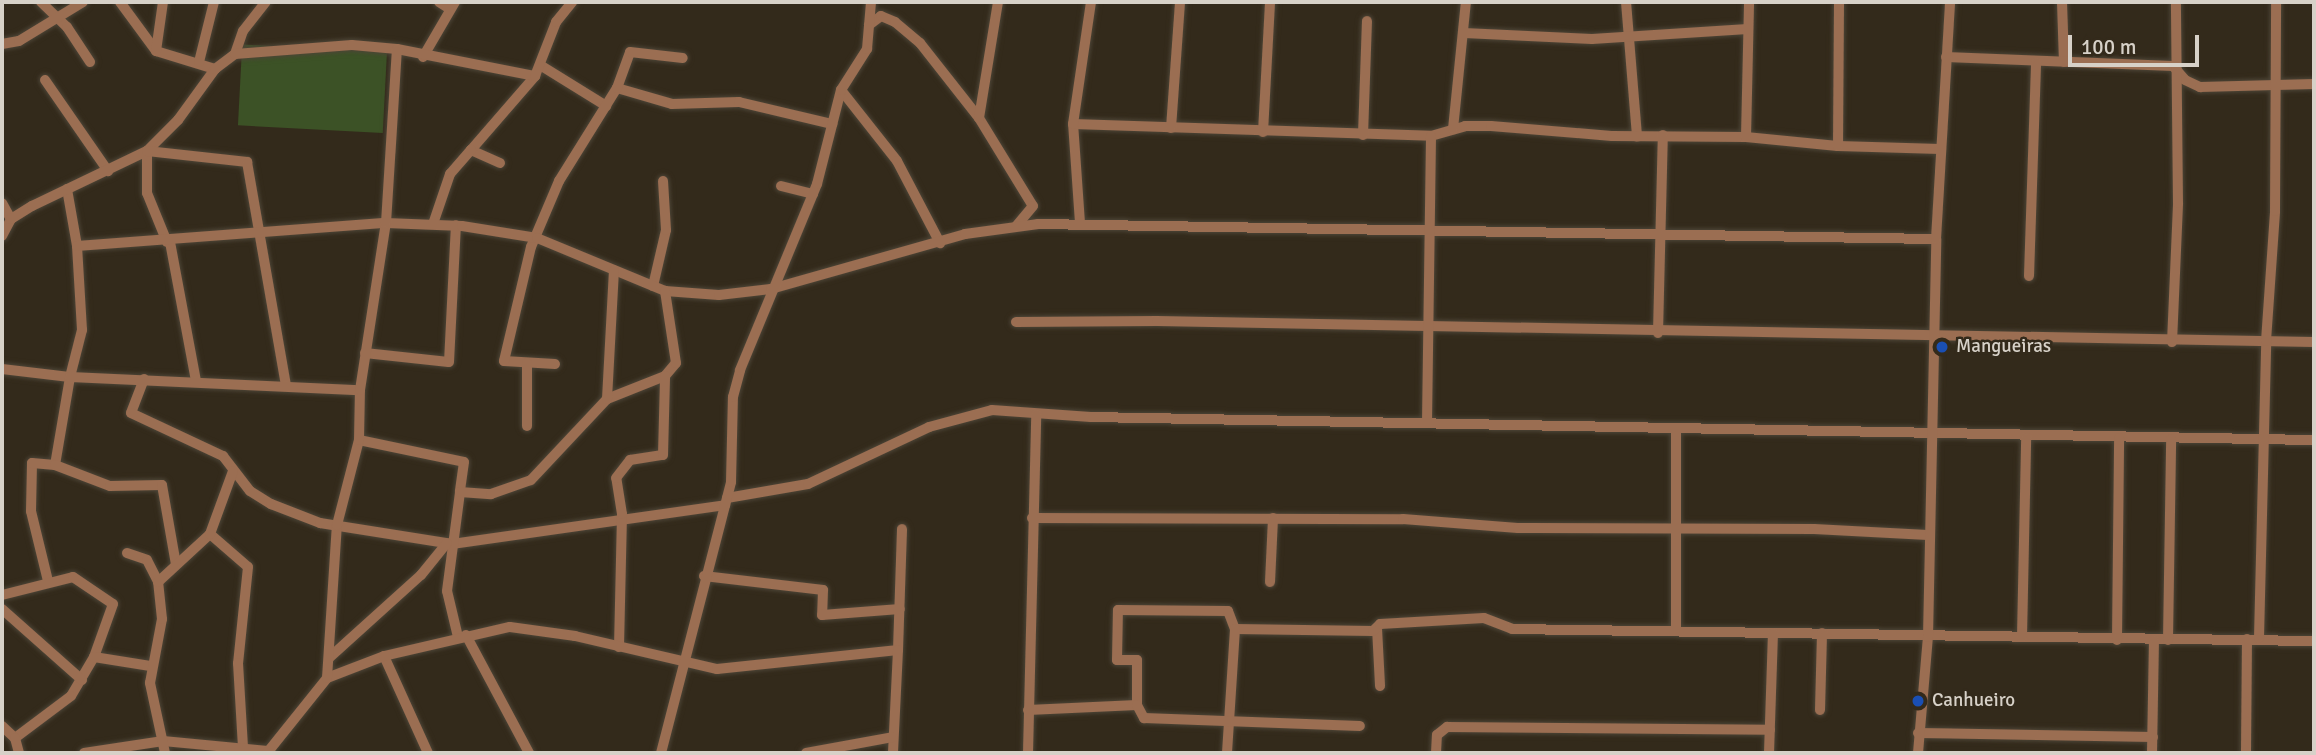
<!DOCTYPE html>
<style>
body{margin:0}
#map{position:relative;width:2316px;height:755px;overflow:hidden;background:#332a1b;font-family:Signika,sans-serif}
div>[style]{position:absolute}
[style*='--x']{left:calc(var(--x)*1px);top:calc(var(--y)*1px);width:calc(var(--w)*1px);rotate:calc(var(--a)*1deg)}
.green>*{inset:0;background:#3c5226;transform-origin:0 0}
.roads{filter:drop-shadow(0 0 2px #4d4537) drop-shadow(0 0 2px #4d4537)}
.minor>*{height:10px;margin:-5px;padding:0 5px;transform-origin:5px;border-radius:5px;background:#9b6e52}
.dots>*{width:19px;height:19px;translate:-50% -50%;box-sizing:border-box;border:4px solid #332a1b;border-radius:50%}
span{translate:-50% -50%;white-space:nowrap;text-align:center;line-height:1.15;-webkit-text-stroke:5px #332a1b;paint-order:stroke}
.poi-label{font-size:19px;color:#d7d1c8}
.left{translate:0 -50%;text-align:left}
.frame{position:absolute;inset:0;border:4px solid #d7d1c8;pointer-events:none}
.scale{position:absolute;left:2068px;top:35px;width:131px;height:32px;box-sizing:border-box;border:4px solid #d7d1c8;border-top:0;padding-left:9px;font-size:21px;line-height:24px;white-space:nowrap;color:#d7d1c8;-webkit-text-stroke:5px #332a1b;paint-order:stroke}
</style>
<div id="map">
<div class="green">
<i style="left:387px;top:52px;width:81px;height:145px;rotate:93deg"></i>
</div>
<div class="roads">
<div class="minor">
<i style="--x:41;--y:2;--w:36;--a:44"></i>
<i style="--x:67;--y:27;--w:42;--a:56.7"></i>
<i style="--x:120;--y:2;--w:61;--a:53.7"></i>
<i style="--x:156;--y:51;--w:62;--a:17"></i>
<i style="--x:439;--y:2;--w:13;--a:32"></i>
<i style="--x:1626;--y:2;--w:135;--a:85.3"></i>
<i style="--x:2062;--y:2;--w:60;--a:88.1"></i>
<i style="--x:869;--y:25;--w:15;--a:-37"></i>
<i style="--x:881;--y:16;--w:15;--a:23"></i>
<i style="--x:895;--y:22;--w:33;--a:40"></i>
<i style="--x:920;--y:43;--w:95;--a:51.8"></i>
<i style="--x:979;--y:118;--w:103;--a:58.5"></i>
<i style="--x:1033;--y:206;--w:26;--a:130"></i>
<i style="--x:1464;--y:33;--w:128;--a:2.7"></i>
<i style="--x:1592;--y:39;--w:156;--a:-3.7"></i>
<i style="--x:2;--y:44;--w:17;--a:-10"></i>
<i style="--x:19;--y:41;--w:75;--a:-31.4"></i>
<i style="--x:156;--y:51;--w:49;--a:-81.9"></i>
<i style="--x:235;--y:54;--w:24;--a:-71"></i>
<i style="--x:243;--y:31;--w:37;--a:-52"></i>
<i style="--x:423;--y:57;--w:64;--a:-59.8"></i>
<i style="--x:1946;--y:57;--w:227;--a:2.3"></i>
<i style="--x:2173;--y:66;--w:18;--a:49"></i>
<i style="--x:2185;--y:80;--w:17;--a:25"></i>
<i style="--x:2200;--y:87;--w:114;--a:-1.5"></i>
<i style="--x:199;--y:62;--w:62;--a:-76"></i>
<i style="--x:540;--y:65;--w:78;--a:31.8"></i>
<i style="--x:45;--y:80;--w:111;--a:55.3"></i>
<i style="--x:617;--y:88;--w:57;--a:16.2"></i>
<i style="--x:672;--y:104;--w:67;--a:-1.7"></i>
<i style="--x:739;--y:102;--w:96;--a:13.3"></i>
<i style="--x:841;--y:90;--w:90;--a:51.7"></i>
<i style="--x:897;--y:161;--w:93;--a:62.3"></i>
<i style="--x:979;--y:118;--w:118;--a:-80.7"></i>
<i style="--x:1073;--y:124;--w:358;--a:1.9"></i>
<i style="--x:1431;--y:136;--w:35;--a:-16"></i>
<i style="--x:1465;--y:126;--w:26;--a:0"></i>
<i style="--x:1491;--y:126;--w:121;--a:4.7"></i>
<i style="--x:1612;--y:136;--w:134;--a:0.4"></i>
<i style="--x:1746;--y:137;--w:92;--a:5.6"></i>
<i style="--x:1838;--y:146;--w:102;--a:1.7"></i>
<i style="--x:1171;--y:128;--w:126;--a:-85.9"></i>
<i style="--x:1453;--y:129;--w:128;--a:-84.2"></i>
<i style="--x:1263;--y:132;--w:130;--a:-86.9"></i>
<i style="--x:1363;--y:135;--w:114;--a:-88"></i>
<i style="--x:1746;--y:137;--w:135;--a:-88.7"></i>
<i style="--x:1838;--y:146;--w:144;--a:-89.6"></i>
<i style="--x:500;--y:163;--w:32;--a:-156"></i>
<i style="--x:471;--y:150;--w:98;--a:-49.1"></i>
<i style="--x:781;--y:186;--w:33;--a:14"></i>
<i style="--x:67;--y:189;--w:58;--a:80"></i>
<i style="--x:2;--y:203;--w:18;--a:61"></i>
<i style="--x:1080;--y:223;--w:99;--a:-94"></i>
<i style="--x:1073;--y:124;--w:123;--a:-81.6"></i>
<i style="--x:433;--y:224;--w:53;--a:-71.2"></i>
<i style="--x:450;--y:174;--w:32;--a:-49"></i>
<i style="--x:2;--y:236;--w:19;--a:-62"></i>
<i style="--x:11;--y:219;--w:25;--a:-32"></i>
<i style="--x:32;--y:206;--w:127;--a:-25.6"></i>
<i style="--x:147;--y:151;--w:44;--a:-45"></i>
<i style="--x:178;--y:120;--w:63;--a:-54"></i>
<i style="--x:215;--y:69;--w:25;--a:-37"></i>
<i style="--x:235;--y:54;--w:117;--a:-4.4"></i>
<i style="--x:352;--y:45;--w:45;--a:5.1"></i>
<i style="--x:397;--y:49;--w:141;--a:11.1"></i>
<i style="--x:535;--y:76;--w:58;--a:-68.7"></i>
<i style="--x:556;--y:22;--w:26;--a:-51"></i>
<i style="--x:167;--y:242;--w:53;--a:-112.2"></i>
<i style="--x:147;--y:193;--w:42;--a:-90"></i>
<i style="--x:147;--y:151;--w:101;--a:6.3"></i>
<i style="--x:247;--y:162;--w:226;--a:80.1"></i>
<i style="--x:170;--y:242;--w:141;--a:79.4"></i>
<i style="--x:2029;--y:276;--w:214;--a:-88.1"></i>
<i style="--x:653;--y:286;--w:57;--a:-76.9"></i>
<i style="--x:666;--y:230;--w:49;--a:-93.5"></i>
<i style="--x:1016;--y:322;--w:141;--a:-0.4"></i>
<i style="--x:1157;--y:321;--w:1157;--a:1.04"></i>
<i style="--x:1658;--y:333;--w:198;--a:-88.6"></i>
<i style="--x:2172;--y:342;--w:139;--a:-87.5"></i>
<i style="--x:2178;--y:203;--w:201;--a:-90.6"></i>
<i style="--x:365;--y:353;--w:84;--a:6.1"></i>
<i style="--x:449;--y:362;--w:137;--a:-87.1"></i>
<i style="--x:555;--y:364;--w:51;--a:-176.6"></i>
<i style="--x:504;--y:361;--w:117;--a:-76.7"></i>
<i style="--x:531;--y:247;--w:72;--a:-67"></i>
<i style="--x:559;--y:181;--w:110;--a:-58.1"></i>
<i style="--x:617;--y:88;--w:38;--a:-70"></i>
<i style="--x:630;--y:52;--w:53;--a:6.5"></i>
<i style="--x:2;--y:369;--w:68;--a:6.7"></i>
<i style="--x:70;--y:377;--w:49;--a:-75.7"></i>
<i style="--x:82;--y:330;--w:84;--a:-93.4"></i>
<i style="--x:77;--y:246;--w:310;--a:-4.3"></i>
<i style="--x:386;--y:223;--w:76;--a:2.3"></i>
<i style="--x:462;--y:226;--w:76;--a:9.1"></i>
<i style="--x:537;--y:238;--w:139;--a:22.5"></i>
<i style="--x:665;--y:291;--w:54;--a:4.2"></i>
<i style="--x:719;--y:295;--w:52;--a:-6.6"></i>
<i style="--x:771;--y:289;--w:202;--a:-15.8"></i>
<i style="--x:965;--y:234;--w:74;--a:-7.8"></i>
<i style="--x:1038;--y:224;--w:898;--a:0.96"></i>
<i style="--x:144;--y:379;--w:36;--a:111"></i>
<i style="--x:131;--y:413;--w:102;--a:25.1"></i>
<i style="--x:223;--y:456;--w:44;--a:52.4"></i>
<i style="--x:250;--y:491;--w:25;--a:32"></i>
<i style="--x:271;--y:504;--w:53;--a:21.2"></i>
<i style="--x:320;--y:523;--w:134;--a:9"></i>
<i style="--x:452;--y:544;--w:276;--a:-8.1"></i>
<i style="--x:607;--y:399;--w:62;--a:-21.6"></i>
<i style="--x:665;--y:376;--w:17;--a:-50"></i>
<i style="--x:676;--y:363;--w:73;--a:-98.7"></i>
<i style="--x:1427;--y:423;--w:287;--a:-89.2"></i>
<i style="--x:527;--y:426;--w:63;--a:-90"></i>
<i style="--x:359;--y:440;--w:107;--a:11.8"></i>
<i style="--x:464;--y:462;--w:30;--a:98"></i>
<i style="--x:55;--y:465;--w:89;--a:-80.3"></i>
<i style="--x:70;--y:377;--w:290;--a:2.6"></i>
<i style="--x:727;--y:498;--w:82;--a:-9.8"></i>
<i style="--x:808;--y:484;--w:134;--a:-25.2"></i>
<i style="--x:929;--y:427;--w:65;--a:-15.1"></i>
<i style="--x:992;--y:410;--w:99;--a:4"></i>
<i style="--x:1091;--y:417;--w:1223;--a:1.08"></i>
<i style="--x:1032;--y:518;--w:371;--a:0.2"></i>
<i style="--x:1403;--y:519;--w:115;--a:4.5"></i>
<i style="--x:1518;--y:528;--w:296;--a:0.2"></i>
<i style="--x:1814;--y:529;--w:114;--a:3"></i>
<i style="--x:210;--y:534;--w:50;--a:41"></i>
<i style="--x:248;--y:567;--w:97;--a:95.9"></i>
<i style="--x:238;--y:663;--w:84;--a:86.6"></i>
<i style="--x:127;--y:553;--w:21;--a:19"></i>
<i style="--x:147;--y:560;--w:25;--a:63"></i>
<i style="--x:704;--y:576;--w:120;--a:6.7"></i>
<i style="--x:823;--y:590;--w:25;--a:92"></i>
<i style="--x:822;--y:615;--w:78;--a:-4.4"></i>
<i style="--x:48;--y:581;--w:72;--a:-103.7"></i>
<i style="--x:31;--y:511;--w:48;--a:-88.8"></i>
<i style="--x:32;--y:463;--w:23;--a:5"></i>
<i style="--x:55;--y:465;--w:59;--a:20.9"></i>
<i style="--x:110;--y:486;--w:52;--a:-1.1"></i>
<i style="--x:162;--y:485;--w:80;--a:80"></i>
<i style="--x:1270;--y:582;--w:64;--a:-87.3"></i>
<i style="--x:2;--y:595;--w:73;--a:-14.2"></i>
<i style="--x:73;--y:577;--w:48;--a:34"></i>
<i style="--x:113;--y:604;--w:56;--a:109.7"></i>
<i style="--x:94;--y:657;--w:45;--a:120.5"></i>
<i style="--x:71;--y:696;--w:70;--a:143.1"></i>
<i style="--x:2;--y:609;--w:107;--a:41.6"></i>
<i style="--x:1377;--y:628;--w:58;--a:87"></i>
<i style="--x:1235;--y:629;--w:138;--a:0.8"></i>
<i style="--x:1373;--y:631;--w:10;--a:-45"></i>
<i style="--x:1380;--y:624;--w:104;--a:-3.3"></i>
<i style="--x:1484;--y:618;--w:30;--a:21"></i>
<i style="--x:1512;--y:629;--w:802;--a:0.86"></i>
<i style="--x:1676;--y:631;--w:201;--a:-90"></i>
<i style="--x:466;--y:635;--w:134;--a:61.9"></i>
<i style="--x:458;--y:637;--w:47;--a:-103.4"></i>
<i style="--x:447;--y:591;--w:100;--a:-82.5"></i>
<i style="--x:460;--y:492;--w:31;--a:4"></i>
<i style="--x:491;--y:494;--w:42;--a:-19.3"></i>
<i style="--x:531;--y:480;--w:111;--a:-46.8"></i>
<i style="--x:607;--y:399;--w:129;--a:-86.9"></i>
<i style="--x:2022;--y:637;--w:199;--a:-88.8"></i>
<i style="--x:2259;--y:638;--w:297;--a:-88.6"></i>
<i style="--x:2266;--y:341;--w:130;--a:-86"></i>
<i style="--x:2275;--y:211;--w:209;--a:-89.7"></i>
<i style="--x:2117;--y:640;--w:202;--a:-89.4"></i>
<i style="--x:2168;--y:640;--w:201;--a:-89.1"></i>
<i style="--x:619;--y:647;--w:133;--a:-88.7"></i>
<i style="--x:622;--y:514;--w:36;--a:-99"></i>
<i style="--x:616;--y:478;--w:23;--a:-52"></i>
<i style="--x:630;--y:460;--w:33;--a:-9"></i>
<i style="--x:663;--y:455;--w:79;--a:-88.5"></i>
<i style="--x:898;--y:650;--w:121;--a:-88.1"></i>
<i style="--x:384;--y:656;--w:107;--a:65.6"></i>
<i style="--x:94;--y:657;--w:57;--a:9.1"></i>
<i style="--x:329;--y:658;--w:124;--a:-42.1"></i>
<i style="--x:421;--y:575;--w:41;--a:-50.9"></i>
<i style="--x:327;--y:678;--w:61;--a:-21.1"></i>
<i style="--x:384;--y:656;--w:129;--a:-13"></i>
<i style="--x:510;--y:627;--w:66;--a:7.9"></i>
<i style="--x:575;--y:636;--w:146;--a:13.1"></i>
<i style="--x:717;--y:669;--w:182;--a:-6"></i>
<i style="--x:898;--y:650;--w:103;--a:92.8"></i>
<i style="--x:1137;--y:705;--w:45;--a:-90"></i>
<i style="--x:1137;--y:660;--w:20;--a:180"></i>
<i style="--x:1117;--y:660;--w:50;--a:-88.9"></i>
<i style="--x:1118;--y:610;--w:110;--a:0.5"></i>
<i style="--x:1228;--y:611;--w:19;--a:69"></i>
<i style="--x:1235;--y:629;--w:124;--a:93.7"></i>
<i style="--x:1028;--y:710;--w:109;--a:-2.6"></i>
<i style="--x:1137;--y:705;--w:15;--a:62"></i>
<i style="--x:1144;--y:718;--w:216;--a:2.1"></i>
<i style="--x:1820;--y:710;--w:77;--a:-88.5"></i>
<i style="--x:2;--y:726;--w:18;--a:43"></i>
<i style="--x:15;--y:738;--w:16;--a:75"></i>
<i style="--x:1918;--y:733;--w:235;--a:1"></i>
<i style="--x:84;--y:753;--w:80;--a:-8.6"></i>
<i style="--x:163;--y:741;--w:105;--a:5.4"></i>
<i style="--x:165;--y:753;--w:72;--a:-102.1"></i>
<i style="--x:150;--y:683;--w:65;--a:-79.4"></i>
<i style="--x:162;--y:619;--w:37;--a:-96"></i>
<i style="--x:158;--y:582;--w:71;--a:-42.7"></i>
<i style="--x:210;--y:534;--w:67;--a:-69.9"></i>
<i style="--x:267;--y:753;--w:96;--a:-51.3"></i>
<i style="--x:327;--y:678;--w:153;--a:-86.3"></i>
<i style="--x:337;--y:525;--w:88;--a:-75.5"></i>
<i style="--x:359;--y:440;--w:50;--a:-88.9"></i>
<i style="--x:360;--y:390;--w:169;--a:-81.2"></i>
<i style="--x:386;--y:223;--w:174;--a:-86.4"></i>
<i style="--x:661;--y:753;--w:280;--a:-75.5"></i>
<i style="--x:731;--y:482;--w:85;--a:-88.7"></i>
<i style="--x:733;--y:397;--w:28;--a:-75"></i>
<i style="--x:740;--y:370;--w:201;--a:-67.5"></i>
<i style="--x:817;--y:184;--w:97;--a:-75.7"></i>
<i style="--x:841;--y:90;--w:49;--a:-57.6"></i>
<i style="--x:867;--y:49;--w:47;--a:-85.1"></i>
<i style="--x:806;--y:753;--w:88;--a:-10.4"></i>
<i style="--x:1028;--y:753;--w:339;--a:-88.6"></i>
<i style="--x:1436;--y:753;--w:18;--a:-87"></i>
<i style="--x:1437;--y:735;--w:13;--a:-39"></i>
<i style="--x:1447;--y:727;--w:323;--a:0.5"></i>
<i style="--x:1769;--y:753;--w:120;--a:-88.1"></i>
<i style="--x:1918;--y:753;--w:116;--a:-85.1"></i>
<i style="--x:1928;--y:637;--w:398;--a:-88.8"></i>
<i style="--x:1936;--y:239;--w:237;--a:-86.6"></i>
<i style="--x:2152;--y:753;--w:113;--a:-89"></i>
<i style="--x:2246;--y:753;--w:114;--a:-89.5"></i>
</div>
</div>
<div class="dots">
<i style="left:1942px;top:347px;background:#1a4fb4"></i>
<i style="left:1918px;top:701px;background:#1a4fb4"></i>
</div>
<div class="poi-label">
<span class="left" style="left:1956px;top:347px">Mangueiras</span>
<span class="left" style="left:1932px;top:701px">Canhueiro</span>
</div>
<div class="frame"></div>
<div class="scale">100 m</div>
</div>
